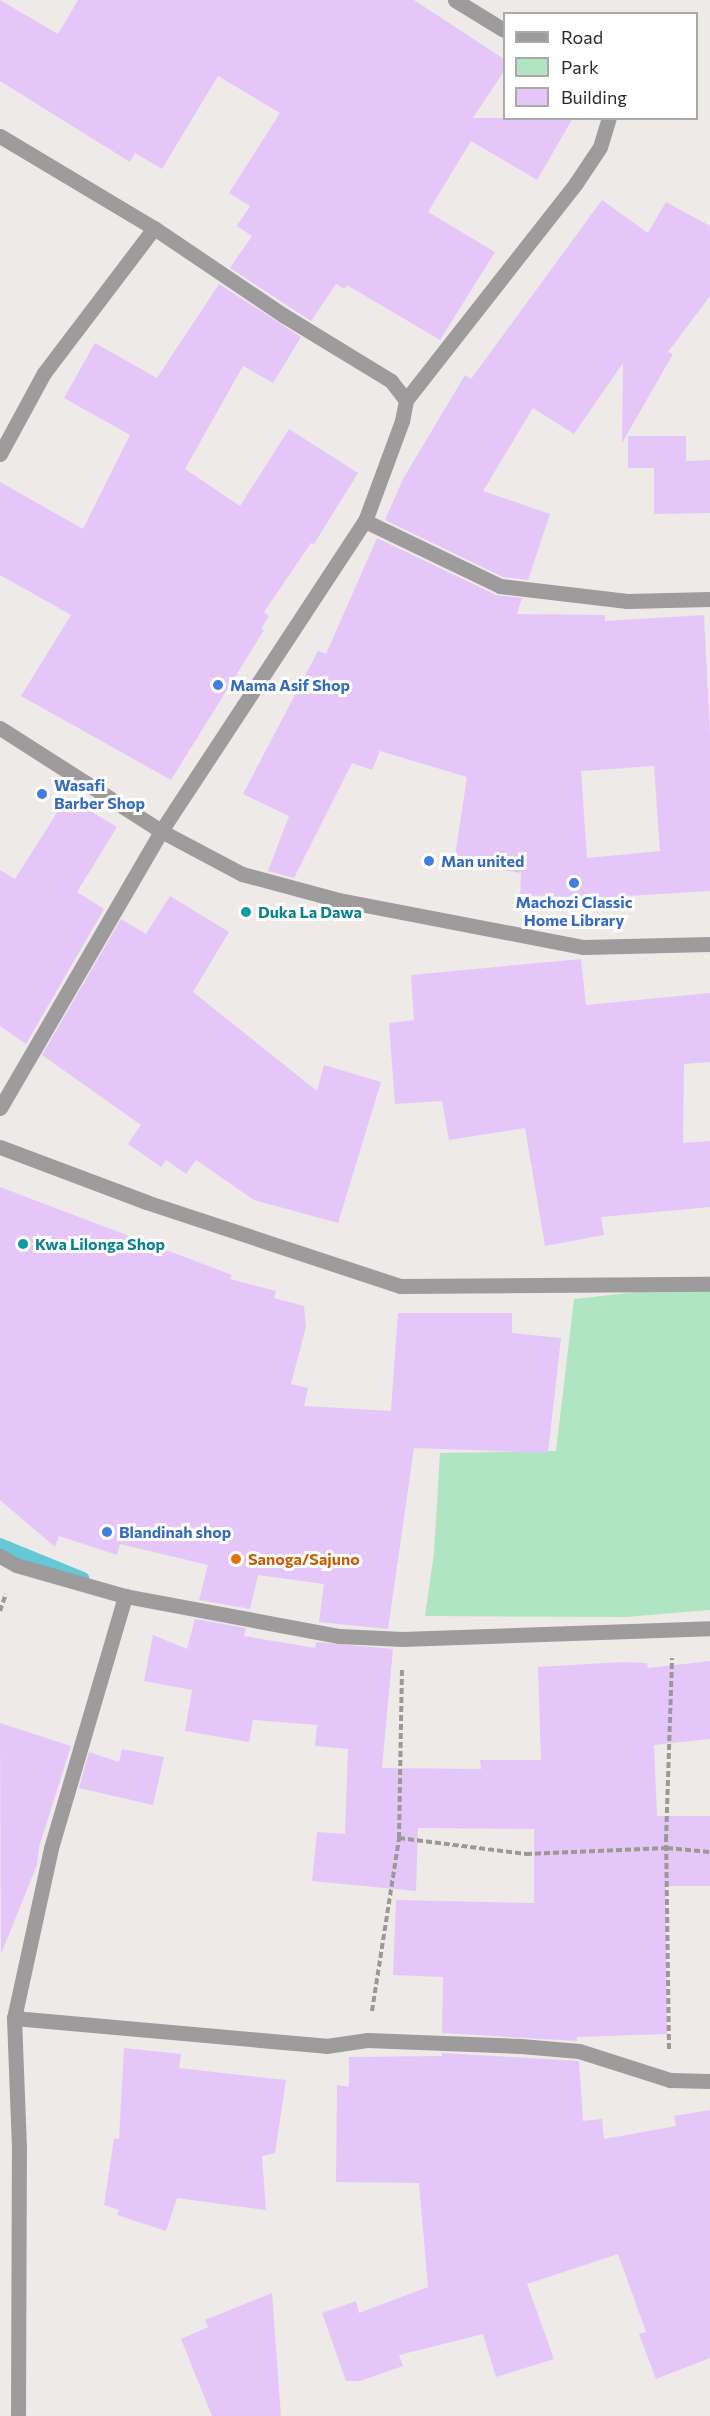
<!DOCTYPE html>
<style>
body{margin:0}
#map{position:relative;width:710px;height:2416px;overflow:hidden;background:#eeeae8;font-family:Commissioner,sans-serif}
div>[style]{position:absolute}
[style*='--x']{left:calc(var(--x)*1px);top:calc(var(--y)*1px);width:calc(var(--w)*1px);rotate:calc(var(--a)*1deg)}
.green>*{inset:0;background:#b0e5c4}
.stream>*{height:12px;margin:-6px;padding:0 6px;transform-origin:6px;border-radius:6px;background:#65c8d7}
.building>*{inset:0;background:#e5c6f9}
.path>*{height:4px;margin-top:-2px;transform-origin:0;background:repeating-linear-gradient(90deg,#9b9896 0 6px,transparent 0 9px)}
.minor>*{height:15px;margin:-7.5px;padding:0 7.5px;transform-origin:7.5px;border-radius:7.5px;background:#9d9b9b}
.dots>*{width:16px;height:16px;translate:-50% -50%;box-sizing:border-box;border:3px solid #fff;border-radius:50%}
span{translate:-50% -50%;white-space:nowrap;text-align:center;line-height:1.15;-webkit-text-stroke:6px #fff;paint-order:stroke}
.shop-label{font-size:16px;color:#366cbe;font-weight:700}
.left{translate:0 -50%;text-align:left}
.culture-label{font-size:16px;color:#0d838f;font-weight:700}
.food-label{font-size:16px;color:#c56008;font-weight:700}
.legend{position:absolute;left:503px;top:12px;width:195px;height:108px;box-sizing:border-box;background:#fff;border:2px solid #aaaaa9;margin:0;padding:8px 10px;list-style:none;font-size:18px;color:#2b2a29}
.legend li{display:flex;align-items:center;gap:12px;height:30px}
.legend b{width:30px;border:2px solid #aaaaa9}
</style>
<div id="map">
<div class="green">
<i style="clip-path:polygon(710px 1284px,710px 1610px,626px 1617px,425px 1616px,434px 1553px,440px 1453px,556px 1451px,574px 1299px)"></i>
</div>
<div class="stream">
<i style="--x:0;--y:1544;--w:90;--a:22.3"></i>
</div>
<div class="building">
<i style="clip-path:polygon(0 0,58px 34px,78px 0,414px 0,504px 59px,504px 71px,473px 118px,573px 118px,537px 180px,471px 141px,428px 212px,495px 252px,440px 340px,347px 285px,345px 289px,336px 284px,311px 321px,230px 268px,252px 236px,237px 226px,250px 206px,229px 193px,280px 113px,218px 76px,162px 169px,135px 153px,130px 162px,0 81px)"></i>
<i style="clip-path:polygon(602px 200px,648px 233px,666px 202px,710px 226px,710px 296px,668px 352px,673px 354px,622px 443px,623px 363px,574px 434px,533px 408px,483px 491px,550px 514px,528px 580px,503px 577px,385px 520px,403px 479px,465px 375px,471px 379px)"></i>
<i style="clip-path:polygon(219px 284px,301px 337px,273px 383px,243px 366px,185px 469px,240px 506px,289px 429px,358px 473px,314px 544px,311px 543px,264px 612px,269px 616px,261px 629px,264px 630px,171px 780px,21px 696px,71px 615px,0 575px,0 482px,83px 529px,130px 435px,64px 398px,95px 343px,157px 378px)"></i>
<i style="clip-path:polygon(628px 436px,686px 436px,686px 461px,710px 460px,710px 513px,654px 514px,654px 468px,628px 468px)"></i>
<i style="clip-path:polygon(evenodd,377px 538px,496px 595px,522px 598px,517px 614px,605px 615px,605px 621px,704px 615px,710px 734px,710px 891px,594px 898px,520px 895px,521px 873px,454px 862px,467px 777px,380px 751px,372px 770px,352px 763px,294px 878px,268px 871px,289px 816px,243px 794px,318px 651px,326px 654px,377px 538px,654px 766px,660px 851px,587px 858px,581px 771px,654px 766px)"></i>
<i style="clip-path:polygon(67px 797px,117px 827px,77px 892px,104px 909px,26px 1044px,0 1026px,0 870px,15px 879px)"></i>
<i style="clip-path:polygon(170px 896px,229px 932px,193px 992px,317px 1091px,324px 1065px,381px 1082px,338px 1223px,254px 1200px,196px 1160px,186px 1174px,166px 1160px,161px 1167px,128px 1144px,141px 1125px,42px 1055px,121px 919px,146px 934px)"></i>
<i style="clip-path:polygon(581px 959px,586px 1005px,710px 993px,710px 1062px,684px 1064px,683px 1143px,710px 1141px,710px 1207px,601px 1217px,604px 1235px,545px 1246px,525px 1128px,449px 1140px,442px 1101px,395px 1104px,389px 1023px,414px 1020px,411px 975px)"></i>
<i style="clip-path:polygon(0 1187px,232px 1275px,230px 1279px,276px 1291px,274px 1298px,304px 1306px,306px 1327px,291px 1384px,308px 1388px,304px 1406px,391px 1411px,398px 1313px,512px 1313px,512px 1333px,561px 1338px,548px 1453px,414px 1448px,388px 1629px,319px 1622px,324px 1584px,258px 1575px,250px 1609px,199px 1600px,208px 1565px,120px 1544px,117px 1555px,59px 1536px,55px 1547px,0 1500px)"></i>
<i style="clip-path:polygon(195px 1619px,246px 1628px,244px 1636px,315px 1648px,316px 1642px,393px 1649px,382px 1768px,481px 1769px,480px 1760px,541px 1760px,538px 1667px,623px 1662px,647px 1663px,648px 1668px,710px 1661px,710px 1739px,654px 1745px,657px 1816px,710px 1816px,710px 1886px,666px 1886px,667px 2034px,577px 2037px,577px 2041px,442px 2033px,443px 1977px,393px 1975px,396px 1900px,534px 1903px,534px 1829px,418px 1828px,416px 1891px,312px 1881px,317px 1832px,345px 1834px,348px 1749px,315px 1746px,317px 1725px,253px 1720px,249px 1742px,185px 1731px,192px 1690px,144px 1681px,153px 1635px,187px 1649px)"></i>
<i style="clip-path:polygon(0 1723px,71px 1746px,39px 1847px,37px 1865px,1px 1954px)"></i>
<i style="clip-path:polygon(122px 1749px,164px 1757px,153px 1805px,79px 1788px,89px 1752px,119px 1762px)"></i>
<i style="clip-path:polygon(124px 2048px,181px 2054px,179px 2068px,286px 2080px,275px 2153px,262px 2156px,266px 2210px,177px 2198px,166px 2231px,117px 2215px,119px 2210px,104px 2205px,114px 2138px,119px 2139px)"></i>
<i style="clip-path:polygon(442px 2053px,579px 2061px,583px 2121px,602px 2119px,604px 2139px,676px 2126px,674px 2116px,710px 2110px,710px 2358px,656px 2379px,639px 2334px,646px 2332px,618px 2254px,527px 2284px,554px 2359px,496px 2377px,483px 2334px,399px 2355px,403px 2366px,360px 2381px,346px 2381px,322px 2313px,356px 2301px,359px 2313px,428px 2287px,419px 2183px,336px 2182px,337px 2085px,349px 2087px,349px 2057px,442px 2056px)"></i>
<i style="clip-path:polygon(272px 2293px,281px 2416px,212px 2416px,181px 2339px,208px 2327px,205px 2320px)"></i>
</div>
<div class="path">
<i style="--x:0;--y:1611;--w:18;--a:-71"></i>
<i style="--x:399;--y:1838;--w:128;--a:7.2"></i>
<i style="--x:526;--y:1854;--w:141;--a:-2.4"></i>
<i style="--x:667;--y:1848;--w:43;--a:5.3"></i>
<i style="--x:372;--y:2011;--w:175;--a:-81.1"></i>
<i style="--x:399;--y:1838;--w:171;--a:-89"></i>
<i style="--x:669;--y:2049;--w:209;--a:-90.8"></i>
<i style="--x:666;--y:1840;--w:182;--a:-88.1"></i>
</div>
<div class="minor">
<i style="--x:455;--y:0;--w:57;--a:31.5"></i>
<i style="--x:0;--y:136;--w:179;--a:30.9"></i>
<i style="--x:154;--y:228;--w:156;--a:34"></i>
<i style="--x:283;--y:315;--w:127;--a:31.4"></i>
<i style="--x:391;--y:381;--w:24;--a:52"></i>
<i style="--x:0;--y:454;--w:92;--a:-61.5"></i>
<i style="--x:44;--y:373;--w:182;--a:-52.8"></i>
<i style="--x:365;--y:521;--w:150;--a:25.7"></i>
<i style="--x:500;--y:586;--w:128;--a:6.7"></i>
<i style="--x:627;--y:601;--w:83;--a:-1.4"></i>
<i style="--x:0;--y:728;--w:191;--a:32.6"></i>
<i style="--x:161;--y:831;--w:92;--a:28"></i>
<i style="--x:242;--y:874;--w:100;--a:15"></i>
<i style="--x:339;--y:900;--w:249;--a:10.9"></i>
<i style="--x:584;--y:947;--w:126;--a:-1.4"></i>
<i style="--x:0;--y:1108;--w:320;--a:-59.8"></i>
<i style="--x:161;--y:831;--w:371;--a:-56.7"></i>
<i style="--x:365;--y:521;--w:107;--a:-69.7"></i>
<i style="--x:402;--y:421;--w:21;--a:-79"></i>
<i style="--x:406;--y:400;--w:276;--a:-51.9"></i>
<i style="--x:576;--y:183;--w:43;--a:-56.3"></i>
<i style="--x:600;--y:147;--w:30;--a:-73"></i>
<i style="--x:0;--y:1147;--w:156;--a:20.6"></i>
<i style="--x:146;--y:1202;--w:268;--a:18.3"></i>
<i style="--x:400;--y:1286;--w:310;--a:-0.4"></i>
<i style="--x:0;--y:1556;--w:18;--a:29"></i>
<i style="--x:16;--y:1565;--w:113;--a:15.9"></i>
<i style="--x:125;--y:1596;--w:218;--a:10.6"></i>
<i style="--x:339;--y:1636;--w:63;--a:2.7"></i>
<i style="--x:402;--y:1639;--w:308;--a:-2"></i>
<i style="--x:14;--y:2018;--w:313;--a:5.1"></i>
<i style="--x:326;--y:2046;--w:41;--a:-8.3"></i>
<i style="--x:367;--y:2040;--w:154;--a:2.2"></i>
<i style="--x:521;--y:2046;--w:58;--a:4.9"></i>
<i style="--x:579;--y:2051;--w:96;--a:17.7"></i>
<i style="--x:670;--y:2080;--w:40;--a:1.4"></i>
<i style="--x:18;--y:2416;--w:268;--a:-89.8"></i>
<i style="--x:19;--y:2148;--w:130;--a:-92.2"></i>
<i style="--x:14;--y:2018;--w:174;--a:-77.7"></i>
<i style="--x:51;--y:1848;--w:263;--a:-73.6"></i>
</div>
<div class="dots">
<i style="left:218px;top:685px;background:#3f7fe0"></i>
<i style="left:42px;top:794px;background:#3f7fe0"></i>
<i style="left:429px;top:861px;background:#3f7fe0"></i>
<i style="left:574px;top:883px;background:#3f7fe0"></i>
<i style="left:246px;top:912px;background:#0f9aa8"></i>
<i style="left:23px;top:1244px;background:#0f9aa8"></i>
<i style="left:107px;top:1532px;background:#3f7fe0"></i>
<i style="left:236px;top:1559px;background:#e8710a"></i>
</div>
<div class="shop-label">
<span class="left" style="left:230px;top:685px">Mama Asif Shop</span>
<span class="left" style="left:54px;top:794px">Wasafi<br>Barber Shop</span>
<span class="left" style="left:441px;top:861px">Man united</span>
<span style="left:574px;top:911px">Machozi Classic<br>Home Library</span>
<span class="left" style="left:119px;top:1532px">Blandinah shop</span>
</div>
<div class="culture-label">
<span class="left" style="left:258px;top:912px">Duka La Dawa</span>
<span class="left" style="left:35px;top:1244px">Kwa Lilonga Shop</span>
</div>
<div class="food-label">
<span class="left" style="left:248px;top:1559px">Sanoga/Sajuno</span>
</div>
<ul class="legend">
<li><b style="height:8px;background:#9d9b9b"></b>Road</li>
<li><b style="height:16px;background:#b0e5c4"></b>Park</li>
<li><b style="height:16px;background:#e5c6f9"></b>Building</li>
</ul>
</div>
